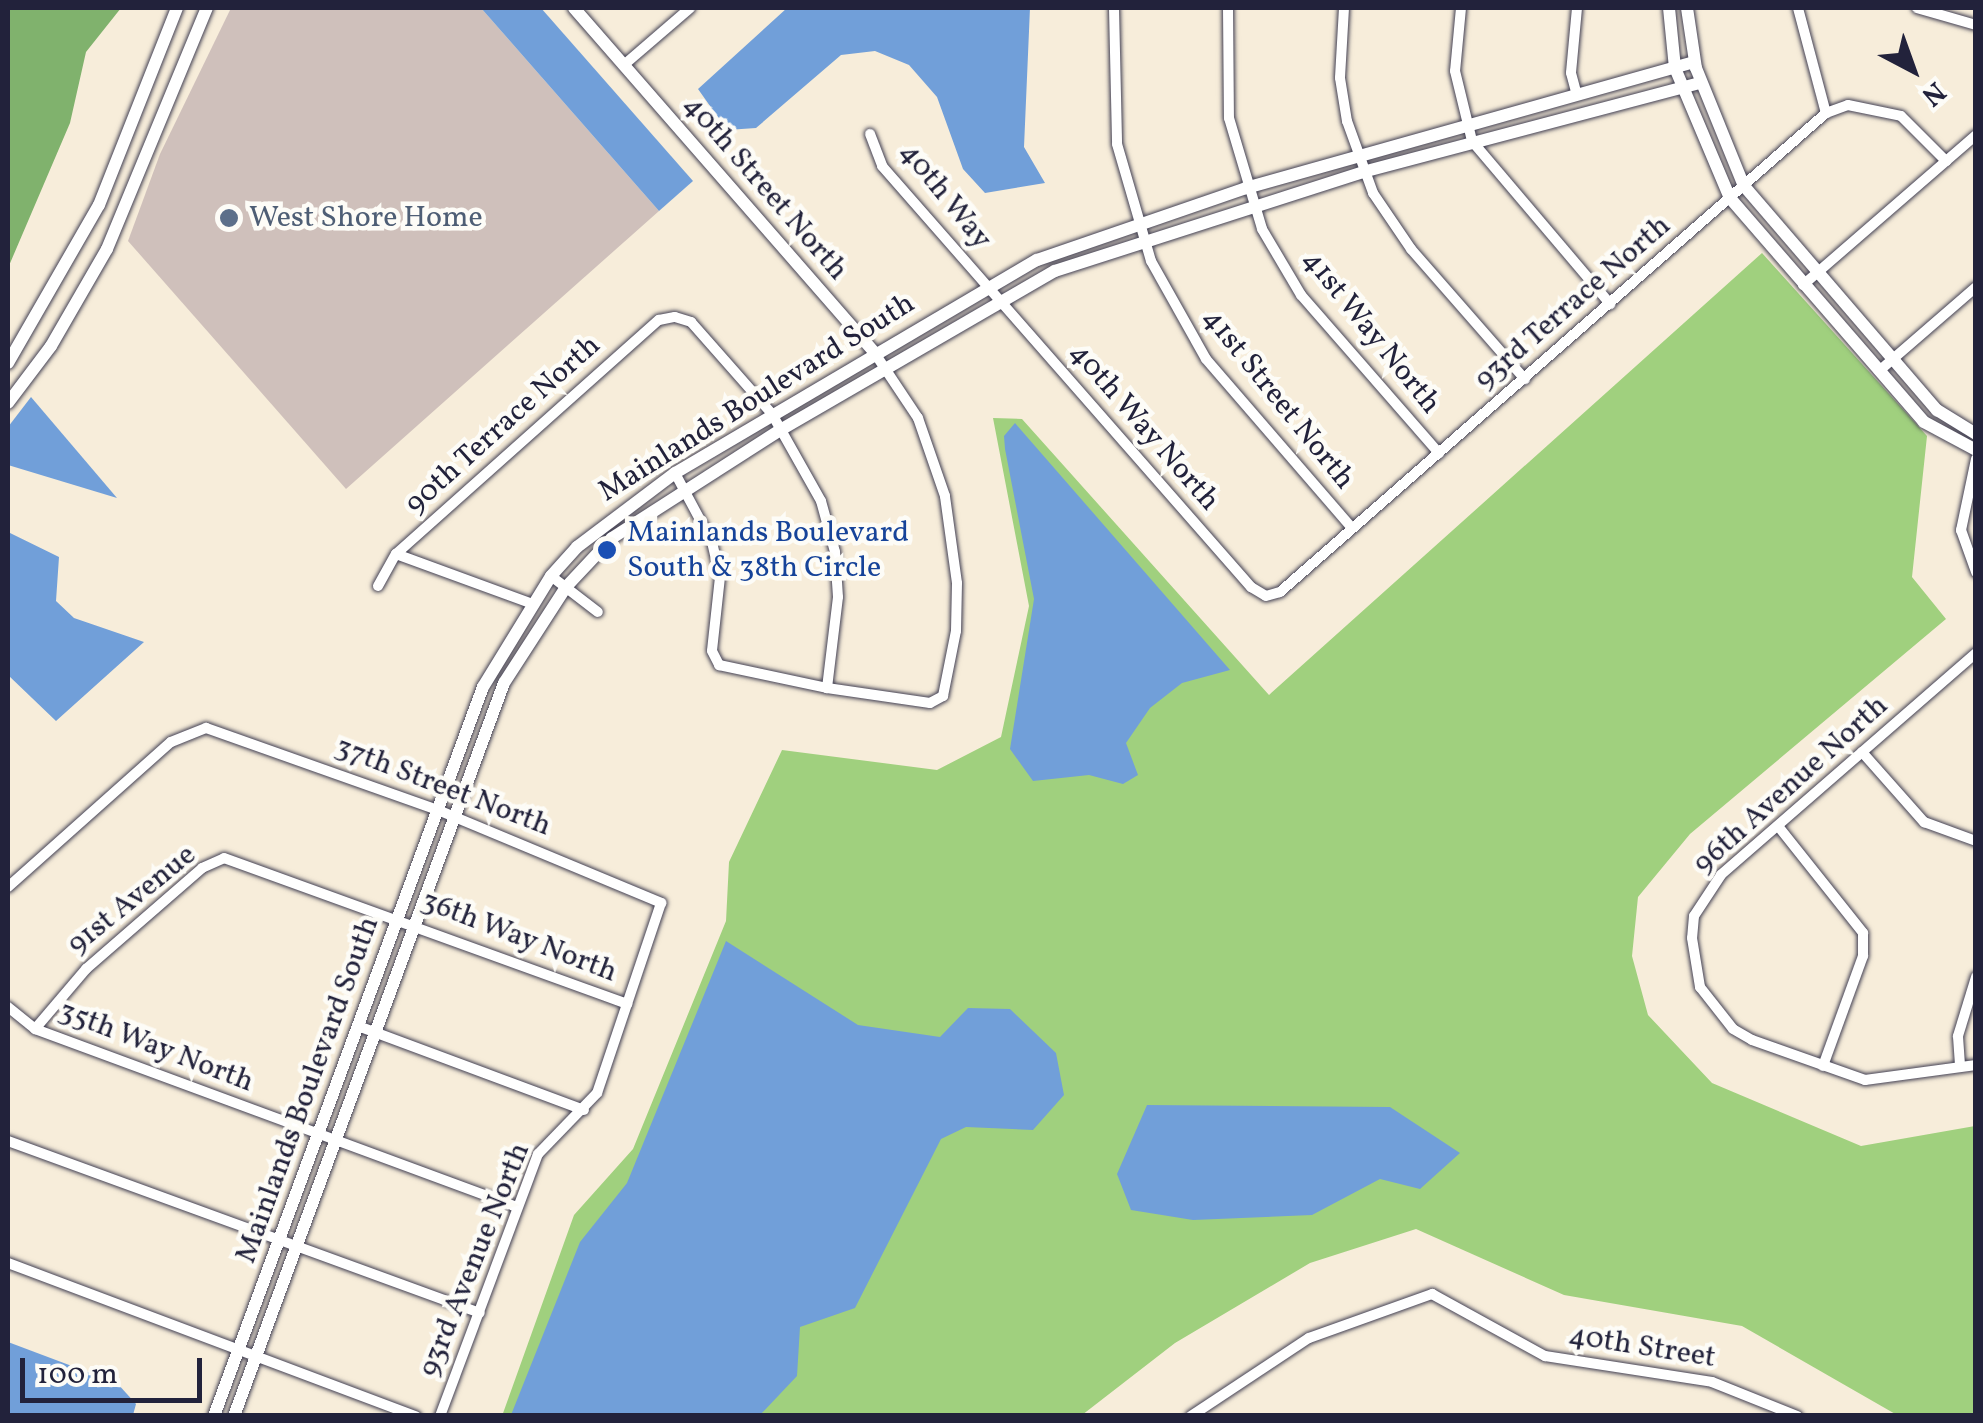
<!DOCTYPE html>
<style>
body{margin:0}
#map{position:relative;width:1983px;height:1423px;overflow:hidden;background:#f7edda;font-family:Vollkorn,serif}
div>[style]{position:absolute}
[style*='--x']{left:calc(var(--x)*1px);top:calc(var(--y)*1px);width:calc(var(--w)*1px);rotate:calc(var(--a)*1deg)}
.industrial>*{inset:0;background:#cfc0bb}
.green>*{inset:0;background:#a0d07e}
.forest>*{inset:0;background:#80b26d}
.water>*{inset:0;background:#719fd9}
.roads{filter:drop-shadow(0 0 2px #424053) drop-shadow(0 0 2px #424053)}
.minor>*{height:10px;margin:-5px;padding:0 5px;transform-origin:5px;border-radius:5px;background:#fff}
.tertiary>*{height:12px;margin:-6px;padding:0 6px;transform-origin:6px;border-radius:6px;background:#fff}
.dots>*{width:28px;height:28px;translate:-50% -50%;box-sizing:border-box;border:5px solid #fdfcf7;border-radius:50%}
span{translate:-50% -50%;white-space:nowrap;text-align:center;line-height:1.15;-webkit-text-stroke:9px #fdfcf7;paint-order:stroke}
.street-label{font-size:30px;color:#22223b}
.service-label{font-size:30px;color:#4e5e75}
.left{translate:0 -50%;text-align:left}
.transit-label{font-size:30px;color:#164399}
.frame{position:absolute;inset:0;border:10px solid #22223b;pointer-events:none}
.north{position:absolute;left:1863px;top:20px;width:100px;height:100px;-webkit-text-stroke:8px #fdfcf7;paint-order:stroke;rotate:139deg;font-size:28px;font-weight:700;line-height:40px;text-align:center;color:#22223b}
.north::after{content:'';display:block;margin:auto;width:35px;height:45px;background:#22223b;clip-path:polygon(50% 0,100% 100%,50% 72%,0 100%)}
.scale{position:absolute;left:20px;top:1358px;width:182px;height:45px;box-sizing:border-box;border:5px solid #22223b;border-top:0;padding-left:12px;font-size:30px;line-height:35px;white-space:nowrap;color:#22223b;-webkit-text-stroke:8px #fdfcf7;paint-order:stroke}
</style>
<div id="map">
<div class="industrial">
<i style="clip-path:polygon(231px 8px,481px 8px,659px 211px,346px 489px,128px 241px,160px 154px)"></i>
</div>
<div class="green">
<i style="clip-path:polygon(1762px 253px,1927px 436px,1912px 577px,1946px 619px,1690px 834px,1638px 897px,1632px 956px,1648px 1015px,1712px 1083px,1861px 1146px,1975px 1126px,1975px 1415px,1897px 1415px,1742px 1326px,1564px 1295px,1416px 1229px,1310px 1263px,1175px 1343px,1082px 1415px,502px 1416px,574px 1215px,633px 1149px,726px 921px,729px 862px,782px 750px,937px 770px,1001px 737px,1029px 606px,993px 418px,1022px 419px,1269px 695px)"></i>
</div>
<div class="forest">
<i style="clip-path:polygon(8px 8px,121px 8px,86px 52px,70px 123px,8px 268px)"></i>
</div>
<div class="water">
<i style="clip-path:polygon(481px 8px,541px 8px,693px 181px,659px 211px)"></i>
<i style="clip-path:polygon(787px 8px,1030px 8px,1024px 147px,1045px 183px,985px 193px,963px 169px,937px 97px,909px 65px,875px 51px,841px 55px,756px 128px,727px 130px,698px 89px)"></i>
<i style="clip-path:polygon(31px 397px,117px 498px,8px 465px,8px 427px)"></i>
<i style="clip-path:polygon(1015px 423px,1230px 670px,1182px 683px,1150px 708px,1126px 743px,1138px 775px,1123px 784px,1089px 775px,1033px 781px,1010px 749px,1034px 599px,1005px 449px,1004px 436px)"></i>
<i style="clip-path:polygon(8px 532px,59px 557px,56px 601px,74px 618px,144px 642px,56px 721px,8px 675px)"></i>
<i style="clip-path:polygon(726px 941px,858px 1025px,940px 1037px,968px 1008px,1010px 1009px,1056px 1053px,1064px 1095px,1033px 1130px,966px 1127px,941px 1139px,855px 1308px,800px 1327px,797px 1376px,760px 1415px,511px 1415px,580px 1242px,627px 1183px)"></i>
<i style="clip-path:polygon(1147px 1105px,1390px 1107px,1460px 1153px,1420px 1189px,1380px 1179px,1312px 1215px,1193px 1220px,1131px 1210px,1117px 1174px)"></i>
<i style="clip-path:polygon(8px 1342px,117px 1383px,136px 1404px,133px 1415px,8px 1415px)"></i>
</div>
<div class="roads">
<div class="minor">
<i style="--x:1114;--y:8;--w:136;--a:88.7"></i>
<i style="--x:1117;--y:144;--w:122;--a:73.8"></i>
<i style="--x:1151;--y:261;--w:112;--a:60.7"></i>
<i style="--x:1206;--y:359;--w:223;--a:49.2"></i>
<i style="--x:1228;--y:8;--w:110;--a:89.5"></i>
<i style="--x:1229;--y:118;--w:116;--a:73.4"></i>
<i style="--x:1262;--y:229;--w:77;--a:59.4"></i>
<i style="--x:1301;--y:295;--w:210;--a:48.9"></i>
<i style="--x:1344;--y:8;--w:70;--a:93.3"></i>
<i style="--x:1340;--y:78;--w:44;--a:80.8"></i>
<i style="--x:1347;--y:121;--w:77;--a:70.1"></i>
<i style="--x:1373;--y:193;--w:68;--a:55.8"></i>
<i style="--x:1411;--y:249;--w:173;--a:48.8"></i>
<i style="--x:1461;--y:8;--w:63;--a:95.4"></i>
<i style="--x:1455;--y:71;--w:72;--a:76.3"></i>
<i style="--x:1472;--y:141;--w:214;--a:49.7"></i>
<i style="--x:1577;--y:8;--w:65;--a:95.3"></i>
<i style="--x:1571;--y:73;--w:23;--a:75"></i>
<i style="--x:1798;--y:8;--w:109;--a:75.1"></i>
<i style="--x:1917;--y:8;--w:61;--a:16.1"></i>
<i style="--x:625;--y:64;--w:86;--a:-40.7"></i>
<i style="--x:870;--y:134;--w:34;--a:69"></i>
<i style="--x:882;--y:166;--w:560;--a:48.77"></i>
<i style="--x:1251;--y:587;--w:17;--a:31"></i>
<i style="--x:1266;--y:596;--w:15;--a:-16"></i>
<i style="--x:1280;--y:592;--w:726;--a:-41.26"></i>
<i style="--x:1826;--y:113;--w:23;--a:-20"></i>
<i style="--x:1848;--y:105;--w:54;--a:11.7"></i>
<i style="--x:1901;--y:116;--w:64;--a:45"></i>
<i style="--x:1803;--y:285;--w:229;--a:-40.9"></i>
<i style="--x:1879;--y:371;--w:128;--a:-40.9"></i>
<i style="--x:1976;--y:459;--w:73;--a:101.9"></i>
<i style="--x:1961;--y:530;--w:45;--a:70.3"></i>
<i style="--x:675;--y:473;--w:78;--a:61.8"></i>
<i style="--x:712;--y:542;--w:36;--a:77"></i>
<i style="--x:720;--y:577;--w:74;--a:96.2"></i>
<i style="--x:712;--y:651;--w:16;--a:63"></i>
<i style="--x:719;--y:665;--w:110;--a:12"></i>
<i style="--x:827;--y:688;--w:104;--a:8.3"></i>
<i style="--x:930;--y:703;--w:15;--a:-28"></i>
<i style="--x:943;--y:696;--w:66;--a:-78.7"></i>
<i style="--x:956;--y:631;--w:48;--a:-88.8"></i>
<i style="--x:957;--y:583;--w:88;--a:-97.9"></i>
<i style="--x:945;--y:496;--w:83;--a:-109.1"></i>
<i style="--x:918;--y:418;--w:79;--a:-123.7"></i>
<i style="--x:396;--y:554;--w:146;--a:20.1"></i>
<i style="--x:551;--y:576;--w:59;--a:37.5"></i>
<i style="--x:378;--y:586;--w:37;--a:-61"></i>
<i style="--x:396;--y:554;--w:352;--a:-41.7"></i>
<i style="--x:659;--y:320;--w:16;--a:-11"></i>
<i style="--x:675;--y:317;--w:17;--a:17"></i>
<i style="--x:691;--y:322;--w:123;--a:48.6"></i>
<i style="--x:772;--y:414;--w:100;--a:60.6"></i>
<i style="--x:821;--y:501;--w:53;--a:74.6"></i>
<i style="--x:835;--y:552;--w:45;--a:86.2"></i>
<i style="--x:838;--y:597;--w:92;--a:96.9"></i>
<i style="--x:1976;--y:653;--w:338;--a:139"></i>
<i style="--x:1721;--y:875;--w:49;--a:123.4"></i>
<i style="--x:1694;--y:916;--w:22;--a:95"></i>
<i style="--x:1692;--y:938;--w:50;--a:80.7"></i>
<i style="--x:1700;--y:987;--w:53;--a:51.8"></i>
<i style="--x:1733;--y:1029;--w:22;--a:30"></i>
<i style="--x:1752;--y:1040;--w:120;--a:19.5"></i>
<i style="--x:1865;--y:1080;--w:112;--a:-7.7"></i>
<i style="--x:1862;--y:752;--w:94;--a:48.5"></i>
<i style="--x:1924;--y:822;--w:55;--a:20.1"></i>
<i style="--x:1778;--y:826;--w:137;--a:51.5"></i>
<i style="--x:1863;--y:933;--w:23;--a:90"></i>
<i style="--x:1863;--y:956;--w:117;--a:110"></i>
<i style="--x:8;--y:887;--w:218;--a:-41.7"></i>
<i style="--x:171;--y:742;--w:38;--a:-22"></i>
<i style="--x:206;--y:728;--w:246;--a:19.5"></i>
<i style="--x:438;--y:810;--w:242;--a:22.6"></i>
<i style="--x:661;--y:903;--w:200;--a:108.6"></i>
<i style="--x:597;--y:1093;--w:85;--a:134"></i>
<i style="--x:538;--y:1154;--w:280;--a:110.5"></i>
<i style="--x:8;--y:1007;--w:35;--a:39"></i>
<i style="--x:35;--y:1029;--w:514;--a:20.27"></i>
<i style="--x:358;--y:1026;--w:241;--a:20.4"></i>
<i style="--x:35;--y:1029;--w:79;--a:-49.6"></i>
<i style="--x:86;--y:969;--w:154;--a:-41"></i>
<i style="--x:202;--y:868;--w:24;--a:-24"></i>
<i style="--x:224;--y:858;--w:429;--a:19.9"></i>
<i style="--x:1960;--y:1065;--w:29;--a:-94"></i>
<i style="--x:1958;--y:1036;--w:62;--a:-73"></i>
<i style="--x:8;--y:1141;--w:502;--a:20.02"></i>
<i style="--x:8;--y:1263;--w:436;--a:20.6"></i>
<i style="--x:1191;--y:1416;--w:141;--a:-33.5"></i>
<i style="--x:1309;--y:1338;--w:131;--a:-19.7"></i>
<i style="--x:1432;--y:1294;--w:129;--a:28.8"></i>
<i style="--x:1545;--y:1356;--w:169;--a:8.8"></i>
<i style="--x:1712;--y:1382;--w:92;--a:21.8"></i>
</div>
<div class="tertiary">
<i style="--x:574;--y:8;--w:456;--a:48.9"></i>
<i style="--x:1669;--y:8;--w:60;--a:84.3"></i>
<i style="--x:1675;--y:68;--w:141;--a:67.1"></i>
<i style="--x:1730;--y:198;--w:296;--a:49.1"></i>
<i style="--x:1924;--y:422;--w:59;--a:28.3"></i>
<i style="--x:1687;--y:8;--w:61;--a:81.5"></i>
<i style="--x:1696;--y:68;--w:127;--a:67.9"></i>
<i style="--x:1744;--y:186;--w:296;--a:49.3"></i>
<i style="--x:1937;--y:410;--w:46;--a:31.6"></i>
<i style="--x:8;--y:363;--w:182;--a:-60.1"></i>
<i style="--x:99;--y:205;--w:212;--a:-68.4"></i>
<i style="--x:8;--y:403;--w:71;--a:-53"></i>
<i style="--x:51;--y:346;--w:112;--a:-60"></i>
<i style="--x:107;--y:249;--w:261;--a:-67.5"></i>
<i style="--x:214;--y:1416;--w:777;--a:-69.75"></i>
<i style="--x:483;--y:687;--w:130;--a:-58.5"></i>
<i style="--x:551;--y:576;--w:39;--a:-48"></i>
<i style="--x:577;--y:547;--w:123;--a:-37.1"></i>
<i style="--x:675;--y:473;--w:420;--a:-30.5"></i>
<i style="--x:1037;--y:260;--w:221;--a:-19"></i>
<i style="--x:1246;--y:188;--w:465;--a:-15.7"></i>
<i style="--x:234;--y:1416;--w:781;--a:-69.78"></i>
<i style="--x:504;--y:683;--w:114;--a:-57.1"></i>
<i style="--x:566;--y:587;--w:67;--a:-46.8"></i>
<i style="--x:612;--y:538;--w:202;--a:-32.7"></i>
<i style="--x:782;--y:429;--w:315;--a:-30.1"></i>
<i style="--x:1055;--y:271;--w:324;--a:-17.8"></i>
<i style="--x:1363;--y:172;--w:349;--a:-14.8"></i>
</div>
</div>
<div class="dots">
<i style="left:229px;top:218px;background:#5c6f8a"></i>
<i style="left:607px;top:550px;background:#1a4fb4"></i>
</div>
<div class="street-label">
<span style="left:765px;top:188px;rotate:49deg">40th Street North</span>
<span style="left:945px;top:196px;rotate:51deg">40th Way</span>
<span style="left:1573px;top:303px;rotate:-41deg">93rd Terrace North</span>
<span style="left:1371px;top:332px;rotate:51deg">41st Way North</span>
<span style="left:757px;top:398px;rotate:-32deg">Mainlands Boulevard South</span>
<span style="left:1278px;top:399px;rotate:51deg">41st Street North</span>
<span style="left:503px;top:425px;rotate:-42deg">90th Terrace North</span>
<span style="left:1144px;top:427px;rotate:49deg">40th Way North</span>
<span style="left:1791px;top:785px;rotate:-42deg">96th Avenue North</span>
<span style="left:443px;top:787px;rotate:21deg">37th Street North</span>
<span style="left:132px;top:900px;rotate:-39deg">91st Avenue</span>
<span style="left:519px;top:937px;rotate:21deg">36th Way North</span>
<span style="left:156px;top:1047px;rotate:21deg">35th Way North</span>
<span style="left:308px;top:1090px;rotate:-70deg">Mainlands Boulevard South</span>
<span style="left:475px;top:1260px;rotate:-68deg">93rd Avenue North</span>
<span style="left:1642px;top:1347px;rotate:9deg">40th Street</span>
</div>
<div class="service-label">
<span class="left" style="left:249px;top:218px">West Shore Home</span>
</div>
<div class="transit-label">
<span class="left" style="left:627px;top:550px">Mainlands Boulevard<br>South &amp; 38th Circle</span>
</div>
<div class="frame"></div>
<div class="north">N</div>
<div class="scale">100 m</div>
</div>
